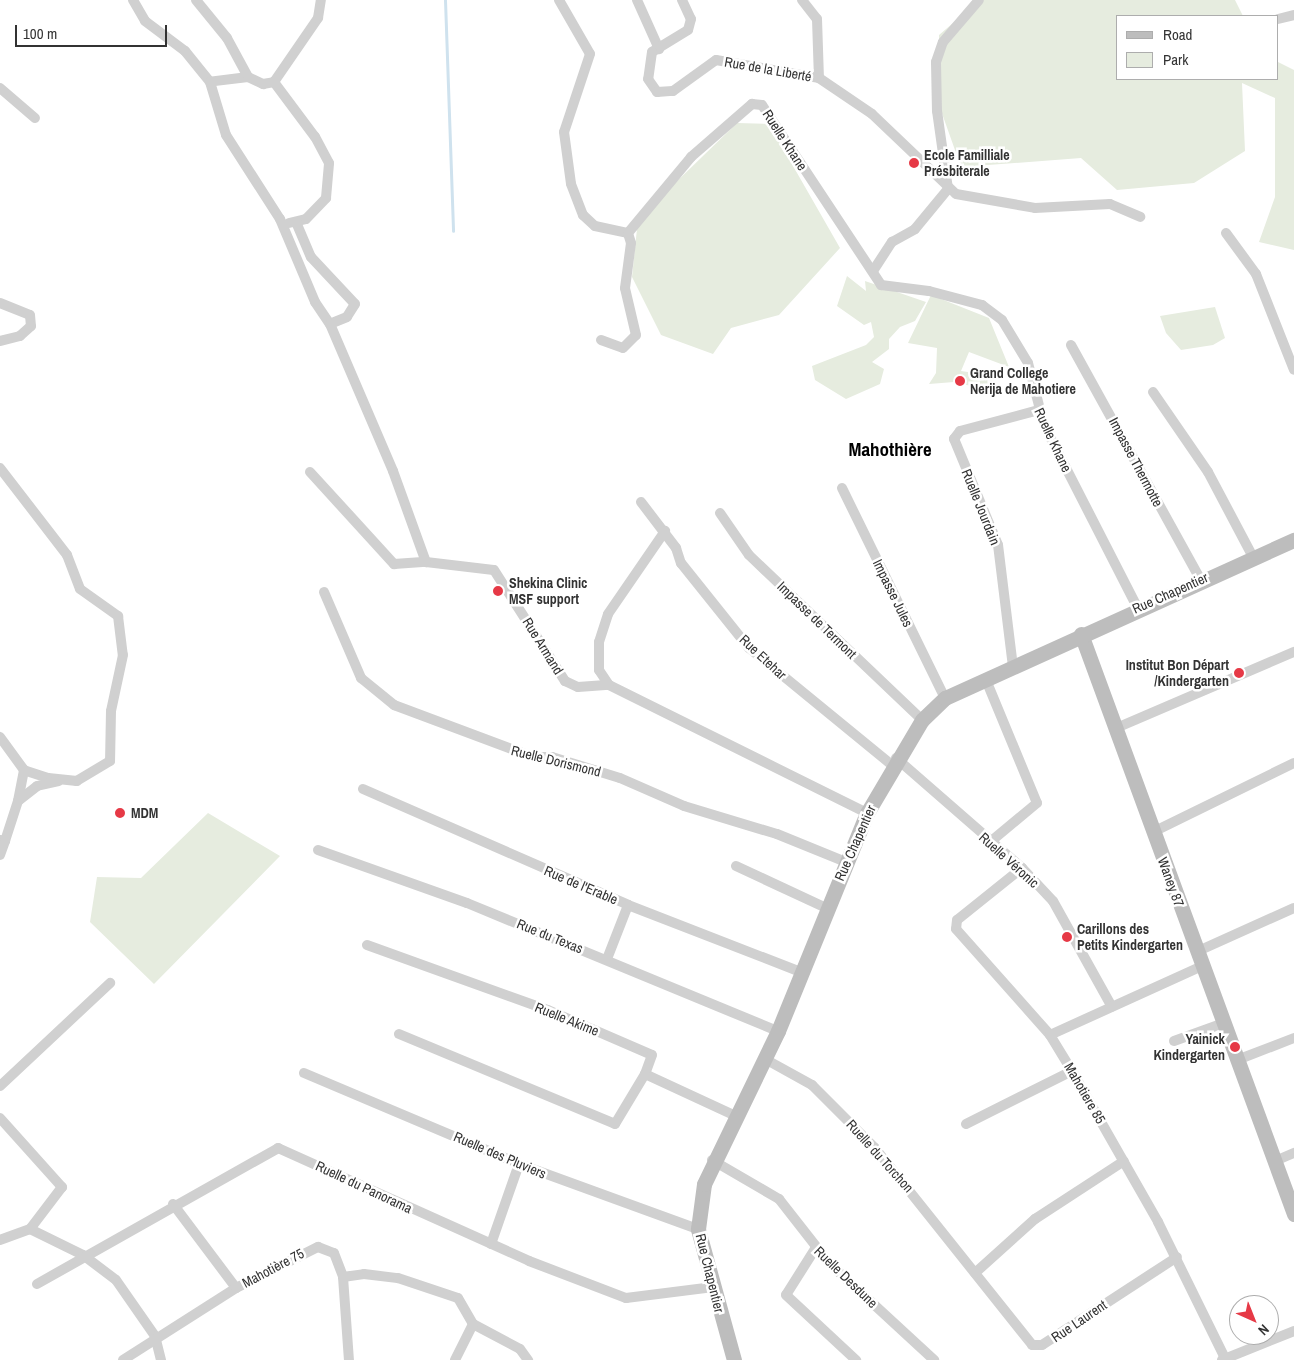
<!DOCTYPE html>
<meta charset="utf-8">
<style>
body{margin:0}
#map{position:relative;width:1294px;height:1360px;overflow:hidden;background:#fff;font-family:"Archivo Narrow",sans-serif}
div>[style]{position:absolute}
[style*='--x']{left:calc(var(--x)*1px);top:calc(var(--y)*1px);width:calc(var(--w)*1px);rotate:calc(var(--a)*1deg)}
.green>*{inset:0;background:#e6ecdf}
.stream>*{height:3px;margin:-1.5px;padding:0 1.5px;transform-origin:1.5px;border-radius:1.5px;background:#cfe2ee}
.street>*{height:10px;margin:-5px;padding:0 5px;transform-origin:5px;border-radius:5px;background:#d0d0d0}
.secondary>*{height:15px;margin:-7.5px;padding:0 7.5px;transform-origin:7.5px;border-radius:7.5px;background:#bdbdbd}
.dots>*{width:14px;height:14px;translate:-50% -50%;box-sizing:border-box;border:2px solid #fff;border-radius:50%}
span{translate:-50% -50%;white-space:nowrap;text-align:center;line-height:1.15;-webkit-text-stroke:5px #fff;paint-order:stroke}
.street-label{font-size:14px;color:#333}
.poi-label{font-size:14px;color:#333;font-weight:700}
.left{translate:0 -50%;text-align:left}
.right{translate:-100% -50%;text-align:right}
.district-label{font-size:19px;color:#000;font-weight:700}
.legend{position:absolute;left:1116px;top:15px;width:162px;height:65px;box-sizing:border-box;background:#fff;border:1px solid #adadad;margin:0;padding:6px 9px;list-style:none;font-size:15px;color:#333}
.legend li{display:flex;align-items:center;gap:10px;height:25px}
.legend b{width:25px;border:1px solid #adadad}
.north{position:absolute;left:1229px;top:1295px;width:50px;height:50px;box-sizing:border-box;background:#fff;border:1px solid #adadad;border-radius:50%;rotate:136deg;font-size:14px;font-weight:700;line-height:20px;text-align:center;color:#333}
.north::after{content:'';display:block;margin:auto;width:18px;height:22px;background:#e63946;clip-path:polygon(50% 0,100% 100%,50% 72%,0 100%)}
.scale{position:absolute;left:15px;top:25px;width:152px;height:22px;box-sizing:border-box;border:2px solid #333;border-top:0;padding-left:6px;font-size:15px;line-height:18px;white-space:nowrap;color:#333;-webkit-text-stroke:4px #fff;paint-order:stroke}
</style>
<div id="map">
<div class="green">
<i style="clip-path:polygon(980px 0,1235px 0,1243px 16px,1118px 16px,1118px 79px,1278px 79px,1278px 62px,1294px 70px,1294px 250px,1259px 242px,1275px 197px,1275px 98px,1242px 83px,1245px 151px,1194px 183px,1117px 190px,1081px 158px,961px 167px,939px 105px,939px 35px)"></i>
<i style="clip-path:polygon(737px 123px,769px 124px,840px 248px,779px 315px,731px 328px,713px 354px,661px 335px,632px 277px,638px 219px)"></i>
<i style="clip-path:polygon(847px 276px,866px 291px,865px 281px,926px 302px,915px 321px,900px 327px,889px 339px,889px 349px,872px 362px,884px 369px,880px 384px,846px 399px,815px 380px,812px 366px,866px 345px,874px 337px,871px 322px,864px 325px,837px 306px)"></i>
<i style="clip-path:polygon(931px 295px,989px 318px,1009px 367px,969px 352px,961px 371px,995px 376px,988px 390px,954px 382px,929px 384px,936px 373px,937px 348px,908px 343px)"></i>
<i style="clip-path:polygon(1215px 307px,1225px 338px,1213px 345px,1181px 350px,1166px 333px,1160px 316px)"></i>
<i style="clip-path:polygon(208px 813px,280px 856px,154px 984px,90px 922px,97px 877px,141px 878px)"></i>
</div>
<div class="stream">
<i style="--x:445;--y:0;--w:231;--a:88"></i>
</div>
<div class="street">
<i style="--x:133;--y:0;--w:24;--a:60"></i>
<i style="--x:145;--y:21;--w:50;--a:36.9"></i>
<i style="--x:185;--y:51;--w:40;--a:51"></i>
<i style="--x:210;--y:82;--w:55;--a:73.2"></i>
<i style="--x:226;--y:135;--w:100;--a:57.3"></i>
<i style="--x:280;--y:219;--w:90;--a:67.1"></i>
<i style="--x:315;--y:302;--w:27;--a:56"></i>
<i style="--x:196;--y:0;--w:49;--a:50.8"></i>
<i style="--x:227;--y:38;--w:44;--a:61.7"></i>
<i style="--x:248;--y:77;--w:38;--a:173"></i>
<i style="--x:559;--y:0;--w:62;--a:60.1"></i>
<i style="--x:590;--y:54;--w:82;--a:108.4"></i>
<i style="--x:564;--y:132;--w:52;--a:82.3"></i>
<i style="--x:571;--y:184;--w:33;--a:69"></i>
<i style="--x:583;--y:215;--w:16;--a:43"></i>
<i style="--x:595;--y:226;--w:34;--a:12"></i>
<i style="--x:637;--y:0;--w:54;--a:65.8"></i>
<i style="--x:682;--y:0;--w:21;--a:65"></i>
<i style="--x:691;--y:19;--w:11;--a:105"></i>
<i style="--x:688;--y:30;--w:42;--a:148.6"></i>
<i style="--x:652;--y:52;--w:27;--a:98"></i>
<i style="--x:648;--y:79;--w:16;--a:55"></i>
<i style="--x:657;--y:92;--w:16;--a:-4"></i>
<i style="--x:673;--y:91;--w:53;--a:-35.8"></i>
<i style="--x:716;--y:60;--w:105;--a:9.9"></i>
<i style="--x:819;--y:78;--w:64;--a:34.2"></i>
<i style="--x:872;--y:114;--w:116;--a:43.6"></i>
<i style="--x:956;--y:194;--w:80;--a:10"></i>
<i style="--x:1035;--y:208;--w:75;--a:-3.1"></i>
<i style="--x:1110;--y:204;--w:33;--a:23"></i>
<i style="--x:802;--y:0;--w:24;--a:52"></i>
<i style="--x:817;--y:19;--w:59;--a:88.1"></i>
<i style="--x:1278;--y:19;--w:16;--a:-14"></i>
<i style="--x:248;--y:77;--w:17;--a:25"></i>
<i style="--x:263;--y:84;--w:11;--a:-10"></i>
<i style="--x:0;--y:88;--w:46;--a:40.6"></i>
<i style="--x:296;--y:222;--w:38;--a:67"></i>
<i style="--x:311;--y:257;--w:64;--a:46.9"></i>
<i style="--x:355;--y:304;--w:15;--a:122"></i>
<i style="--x:347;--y:317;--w:18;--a:158"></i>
<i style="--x:330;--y:324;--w:160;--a:66.8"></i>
<i style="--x:393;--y:471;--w:97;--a:70.1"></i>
<i style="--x:426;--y:562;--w:68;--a:6.7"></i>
<i style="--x:494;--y:570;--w:132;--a:57.4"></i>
<i style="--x:565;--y:681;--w:14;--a:25"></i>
<i style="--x:578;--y:687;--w:31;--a:-4"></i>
<i style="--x:609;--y:685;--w:288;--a:26.4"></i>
<i style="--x:289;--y:223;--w:17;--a:-13"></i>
<i style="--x:306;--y:219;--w:29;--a:-46"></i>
<i style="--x:326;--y:198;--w:35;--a:-85"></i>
<i style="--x:329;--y:163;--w:30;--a:-118"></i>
<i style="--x:315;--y:137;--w:69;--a:-126.7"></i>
<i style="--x:274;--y:82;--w:78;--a:-55.5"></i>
<i style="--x:318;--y:18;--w:18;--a:-81"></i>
<i style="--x:1226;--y:233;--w:51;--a:53.8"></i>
<i style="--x:1256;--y:274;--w:103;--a:68.4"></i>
<i style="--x:873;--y:271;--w:35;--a:-57"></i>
<i style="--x:892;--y:242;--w:26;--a:-29"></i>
<i style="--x:915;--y:229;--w:52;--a:-50.5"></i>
<i style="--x:948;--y:189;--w:79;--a:-98"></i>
<i style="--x:937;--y:111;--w:49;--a:-91.2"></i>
<i style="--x:936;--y:62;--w:21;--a:-71"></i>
<i style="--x:943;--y:42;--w:55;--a:-49.4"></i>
<i style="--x:0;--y:303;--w:32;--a:22"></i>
<i style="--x:30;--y:315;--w:11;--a:85"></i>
<i style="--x:31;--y:326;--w:15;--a:138"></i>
<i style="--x:20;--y:336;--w:21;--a:166"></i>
<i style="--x:601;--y:340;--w:23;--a:20"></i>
<i style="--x:623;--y:348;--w:18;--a:-45"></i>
<i style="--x:636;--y:335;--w:48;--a:-103.2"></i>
<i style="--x:625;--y:288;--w:45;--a:-82.4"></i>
<i style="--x:631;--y:243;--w:10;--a:-107"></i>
<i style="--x:628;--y:233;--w:99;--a:-50.3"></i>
<i style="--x:691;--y:157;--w:81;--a:-41"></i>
<i style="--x:752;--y:104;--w:10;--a:6"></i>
<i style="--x:762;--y:105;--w:216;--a:56.5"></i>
<i style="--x:881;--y:285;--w:48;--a:7.1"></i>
<i style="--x:929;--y:291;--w:55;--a:14.8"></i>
<i style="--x:982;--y:305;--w:25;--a:37"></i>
<i style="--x:1002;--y:320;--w:50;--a:58.8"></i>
<i style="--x:1028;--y:363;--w:64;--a:75.5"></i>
<i style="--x:1044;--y:425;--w:204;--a:62.9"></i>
<i style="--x:1071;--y:345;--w:267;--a:61.1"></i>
<i style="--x:1153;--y:392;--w:97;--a:55.5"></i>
<i style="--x:1208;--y:472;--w:94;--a:62.1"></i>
<i style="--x:0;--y:468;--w:110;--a:52.4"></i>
<i style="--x:67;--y:555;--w:36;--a:69"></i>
<i style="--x:80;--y:589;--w:47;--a:35.4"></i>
<i style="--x:118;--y:616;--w:39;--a:83"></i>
<i style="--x:123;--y:655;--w:57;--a:102.1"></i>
<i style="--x:111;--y:711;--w:50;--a:91.1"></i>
<i style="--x:110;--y:761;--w:39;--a:149"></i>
<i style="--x:77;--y:781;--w:29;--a:-174"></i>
<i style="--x:48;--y:778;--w:25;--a:-162"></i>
<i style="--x:24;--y:770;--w:41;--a:-126"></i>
<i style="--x:310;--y:472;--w:125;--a:47.6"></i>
<i style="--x:394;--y:564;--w:32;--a:-4"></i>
<i style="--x:842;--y:488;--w:234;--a:63.9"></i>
<i style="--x:641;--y:502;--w:58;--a:52.7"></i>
<i style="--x:676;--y:548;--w:16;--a:72"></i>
<i style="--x:681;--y:563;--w:109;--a:51.3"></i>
<i style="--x:749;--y:648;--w:186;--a:39.3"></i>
<i style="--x:720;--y:513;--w:51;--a:55.4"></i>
<i style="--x:749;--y:555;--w:239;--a:43.6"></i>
<i style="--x:324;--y:592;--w:94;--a:66.7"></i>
<i style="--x:361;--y:678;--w:43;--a:39.3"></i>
<i style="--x:394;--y:705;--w:148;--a:20.5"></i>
<i style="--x:533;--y:757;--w:19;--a:0"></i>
<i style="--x:552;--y:757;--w:71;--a:17.2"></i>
<i style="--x:620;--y:778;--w:70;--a:23.6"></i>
<i style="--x:684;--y:806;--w:97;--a:16.8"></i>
<i style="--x:777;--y:834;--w:74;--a:22.1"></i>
<i style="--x:1013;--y:667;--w:123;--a:-97"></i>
<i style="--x:998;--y:545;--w:115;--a:-112.5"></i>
<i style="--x:954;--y:439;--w:10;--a:-53"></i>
<i style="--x:960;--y:431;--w:82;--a:-14.9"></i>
<i style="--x:986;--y:680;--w:133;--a:67.5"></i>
<i style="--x:1037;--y:803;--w:62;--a:140.2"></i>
<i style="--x:609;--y:685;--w:18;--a:-124"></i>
<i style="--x:599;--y:670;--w:28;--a:-90"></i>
<i style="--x:599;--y:642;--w:29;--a:-72"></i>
<i style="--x:608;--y:614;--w:101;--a:-55.5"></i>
<i style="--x:1114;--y:729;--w:196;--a:-23.2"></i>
<i style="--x:896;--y:758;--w:167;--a:41.1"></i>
<i style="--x:1022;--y:868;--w:45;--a:46.8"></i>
<i style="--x:1053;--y:901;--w:121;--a:60.9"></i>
<i style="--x:363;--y:789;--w:289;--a:23.6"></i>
<i style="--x:628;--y:905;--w:188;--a:21.2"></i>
<i style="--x:18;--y:801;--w:32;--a:-79"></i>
<i style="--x:1153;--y:832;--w:157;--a:-26.1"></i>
<i style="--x:0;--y:840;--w:5;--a:11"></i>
<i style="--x:5;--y:841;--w:42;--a:-72"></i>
<i style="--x:18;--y:801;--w:24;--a:-38"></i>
<i style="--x:37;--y:786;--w:22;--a:-13"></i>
<i style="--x:318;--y:850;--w:158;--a:19.6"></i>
<i style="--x:467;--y:903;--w:336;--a:22.4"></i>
<i style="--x:0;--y:855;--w:15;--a:-70"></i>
<i style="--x:736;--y:866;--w:99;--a:25"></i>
<i style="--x:1022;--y:868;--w:83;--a:141.3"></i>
<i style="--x:957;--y:920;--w:9;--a:96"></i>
<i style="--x:956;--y:929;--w:142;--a:48.4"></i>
<i style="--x:1050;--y:1035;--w:42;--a:58.6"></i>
<i style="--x:1072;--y:1071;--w:174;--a:60.3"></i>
<i style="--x:1158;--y:1222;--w:154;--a:63.8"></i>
<i style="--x:367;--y:945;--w:192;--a:19.8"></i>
<i style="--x:548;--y:1010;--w:113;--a:23.4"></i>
<i style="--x:652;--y:1055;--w:20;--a:110"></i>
<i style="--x:645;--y:1074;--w:100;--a:24.8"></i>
<i style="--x:1196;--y:952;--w:107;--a:-24.2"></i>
<i style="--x:607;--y:959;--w:58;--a:-68.7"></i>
<i style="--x:399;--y:1034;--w:234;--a:22.6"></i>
<i style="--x:615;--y:1124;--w:58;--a:-59"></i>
<i style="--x:1050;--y:1035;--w:167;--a:-24.4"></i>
<i style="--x:1174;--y:1041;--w:53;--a:-19.8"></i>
<i style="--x:765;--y:1059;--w:54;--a:29"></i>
<i style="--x:812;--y:1085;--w:89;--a:45"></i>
<i style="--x:875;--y:1148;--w:252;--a:51.4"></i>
<i style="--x:1032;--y:1345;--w:10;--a:0"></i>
<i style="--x:1042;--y:1345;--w:161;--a:-33.1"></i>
<i style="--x:1237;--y:1060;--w:61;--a:-21.1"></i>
<i style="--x:304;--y:1073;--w:233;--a:22.9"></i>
<i style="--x:519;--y:1164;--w:190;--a:20"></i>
<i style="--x:0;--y:1086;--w:151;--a:-43.1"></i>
<i style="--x:0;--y:1118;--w:93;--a:48.1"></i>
<i style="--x:62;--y:1187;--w:53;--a:127.3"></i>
<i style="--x:30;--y:1229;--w:32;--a:160"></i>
<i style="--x:966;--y:1124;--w:119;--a:-26.6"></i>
<i style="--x:712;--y:1160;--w:78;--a:30.2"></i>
<i style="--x:779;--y:1199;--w:83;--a:51.9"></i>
<i style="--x:830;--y:1264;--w:142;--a:42.7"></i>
<i style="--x:1275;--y:1161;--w:21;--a:-23"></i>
<i style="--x:173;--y:1204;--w:105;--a:53.1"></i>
<i style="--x:30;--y:1229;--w:59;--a:26.1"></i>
<i style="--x:83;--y:1255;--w:41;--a:37.1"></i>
<i style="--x:116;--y:1280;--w:68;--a:55.1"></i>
<i style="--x:155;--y:1336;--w:25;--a:76"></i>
<i style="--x:491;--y:1244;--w:85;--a:-70.7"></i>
<i style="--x:815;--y:1249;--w:54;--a:122.2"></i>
<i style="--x:786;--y:1295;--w:96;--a:42.9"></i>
<i style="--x:975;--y:1273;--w:81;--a:-42"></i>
<i style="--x:1035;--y:1219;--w:106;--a:-33.1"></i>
<i style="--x:343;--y:1277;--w:21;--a:-8"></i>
<i style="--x:364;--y:1274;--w:34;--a:7"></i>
<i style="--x:398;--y:1278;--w:63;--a:18.4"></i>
<i style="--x:458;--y:1298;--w:30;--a:60"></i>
<i style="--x:473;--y:1324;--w:53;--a:28"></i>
<i style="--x:520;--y:1349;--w:14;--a:54"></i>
<i style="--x:37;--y:1284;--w:277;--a:-29.4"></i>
<i style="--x:278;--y:1148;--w:275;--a:24.2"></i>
<i style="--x:529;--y:1261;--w:104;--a:20.9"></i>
<i style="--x:626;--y:1298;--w:88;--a:-7.2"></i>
<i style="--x:123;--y:1360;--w:134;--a:-32.5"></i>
<i style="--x:236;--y:1288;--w:92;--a:-26.6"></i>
<i style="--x:318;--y:1247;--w:17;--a:21"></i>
<i style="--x:334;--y:1253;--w:26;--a:69"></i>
<i style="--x:343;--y:1277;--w:83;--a:85.9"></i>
<i style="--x:455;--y:1360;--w:40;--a:-63.4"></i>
<i style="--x:1222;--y:1360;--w:78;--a:-21.9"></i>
</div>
<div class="secondary">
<i style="--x:1081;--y:634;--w:618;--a:69.83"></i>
<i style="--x:734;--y:1360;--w:136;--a:-105.4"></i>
<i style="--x:698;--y:1229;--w:45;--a:-82.4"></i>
<i style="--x:704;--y:1184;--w:170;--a:-64.2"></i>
<i style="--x:778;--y:1031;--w:235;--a:-67.8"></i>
<i style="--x:867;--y:813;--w:108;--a:-59.4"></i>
<i style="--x:922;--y:720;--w:32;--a:-44"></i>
<i style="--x:945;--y:698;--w:383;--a:-24.4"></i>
</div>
<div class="dots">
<i style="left:914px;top:163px;background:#e63946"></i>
<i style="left:960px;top:381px;background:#e63946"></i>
<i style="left:498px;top:591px;background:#e63946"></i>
<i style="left:1239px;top:673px;background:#e63946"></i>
<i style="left:120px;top:813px;background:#e63946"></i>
<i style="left:1067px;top:937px;background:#e63946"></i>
<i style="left:1235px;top:1047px;background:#e63946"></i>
</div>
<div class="street-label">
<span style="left:768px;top:69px;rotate:10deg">Rue de la Liberté</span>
<span style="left:785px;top:140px;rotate:57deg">Ruelle Khane</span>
<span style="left:1053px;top:440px;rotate:65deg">Ruelle Khane</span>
<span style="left:1136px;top:462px;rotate:62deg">Impasse Thermotte</span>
<span style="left:981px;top:507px;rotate:68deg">Ruelle Jourdain</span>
<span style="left:893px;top:593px;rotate:64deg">Impasse Jules</span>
<span style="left:1170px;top:593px;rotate:-24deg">Rue Chapentier</span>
<span style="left:817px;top:620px;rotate:44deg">Impasse de Termont</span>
<span style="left:543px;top:646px;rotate:58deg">Rue Armand</span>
<span style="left:763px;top:657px;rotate:43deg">Rue Etehar</span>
<span style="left:556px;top:761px;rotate:14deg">Ruelle Dorismond</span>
<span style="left:855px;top:843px;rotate:-66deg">Rue Chapentier</span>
<span style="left:1009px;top:860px;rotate:42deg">Ruelle Véronic</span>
<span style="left:1171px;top:882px;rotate:70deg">Waney 87</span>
<span style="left:581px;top:885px;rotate:23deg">Rue de l'Erable</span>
<span style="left:550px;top:936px;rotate:22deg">Rue du Texas</span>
<span style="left:567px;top:1019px;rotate:22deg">Ruelle Akime</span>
<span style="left:1085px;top:1093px;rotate:60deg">Mahotiere 85</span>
<span style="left:500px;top:1155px;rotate:23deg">Ruelle des Pluviers</span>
<span style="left:880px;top:1156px;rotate:48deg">Ruelle du Torchon</span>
<span style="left:364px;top:1187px;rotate:25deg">Ruelle du Panorama</span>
<span style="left:273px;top:1268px;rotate:-28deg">Mahotière 75</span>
<span style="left:710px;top:1273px;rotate:76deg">Rue Chapentier</span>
<span style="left:846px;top:1277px;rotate:44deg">Ruelle Desdune</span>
<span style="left:1079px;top:1321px;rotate:-34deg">Rue Laurent</span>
</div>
<div class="poi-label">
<span class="left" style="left:924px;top:163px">Ecole Familliale<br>Présbiterale</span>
<span class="left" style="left:970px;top:381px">Grand College<br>Nerija de Mahotiere</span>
<span class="left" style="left:509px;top:591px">Shekina Clinic<br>MSF support</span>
<span class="right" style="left:1229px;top:673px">Institut Bon Départ<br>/Kindergarten</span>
<span class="left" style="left:131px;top:813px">MDM</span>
<span class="left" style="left:1077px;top:937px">Carillons des<br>Petits Kindergarten</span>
<span class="right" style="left:1225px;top:1047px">Yainick<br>Kindergarten</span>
</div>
<div class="district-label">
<span style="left:890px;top:450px">Mahothière</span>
</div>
<ul class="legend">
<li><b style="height:6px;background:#bdbdbd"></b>Road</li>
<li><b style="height:14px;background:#e6ecdf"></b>Park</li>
</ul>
<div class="north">N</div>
<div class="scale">100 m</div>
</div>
